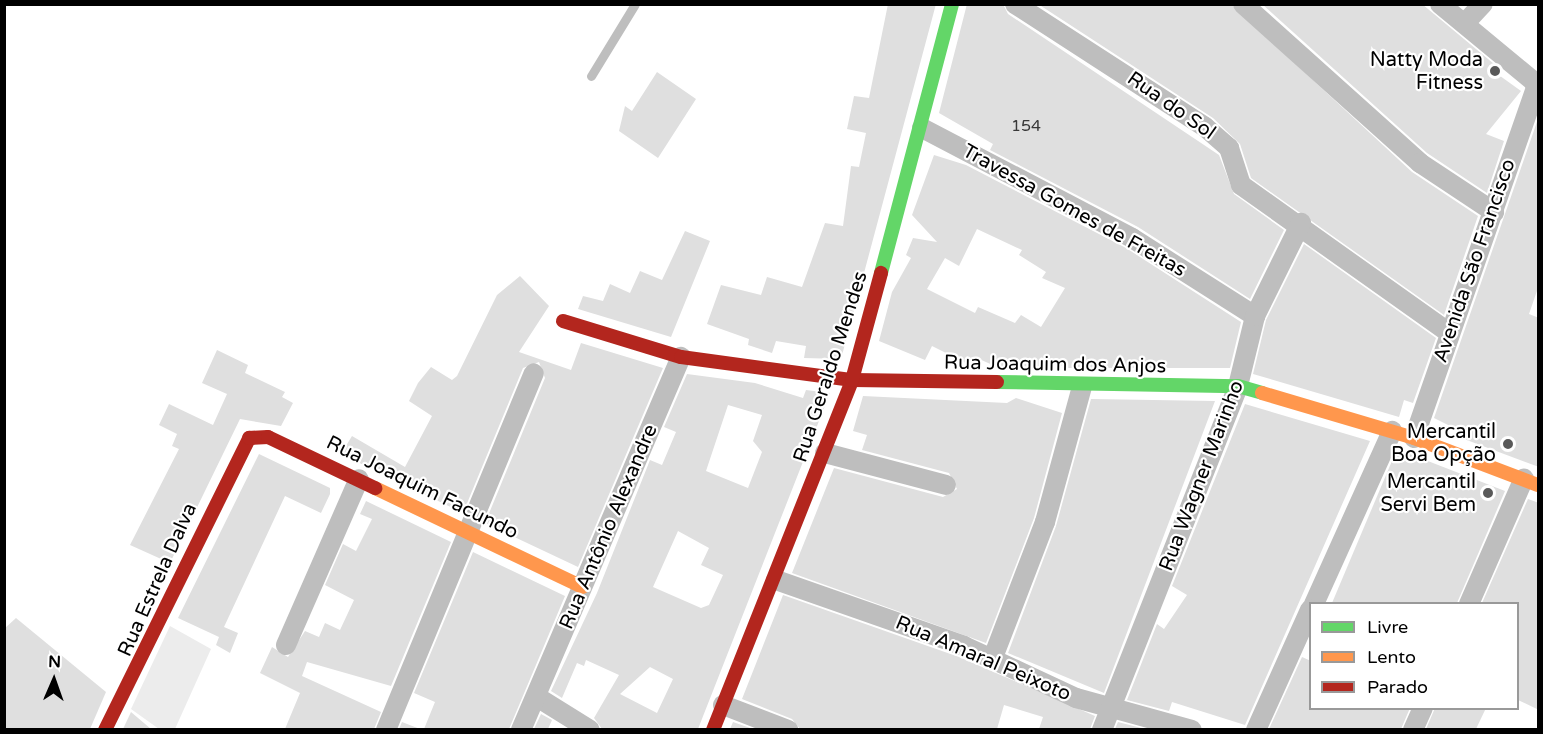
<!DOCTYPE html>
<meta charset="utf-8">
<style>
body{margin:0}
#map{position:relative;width:1543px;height:734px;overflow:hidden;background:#fff;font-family:"Varela Round",sans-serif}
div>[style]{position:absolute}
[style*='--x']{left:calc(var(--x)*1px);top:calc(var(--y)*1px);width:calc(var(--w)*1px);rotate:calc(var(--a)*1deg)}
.green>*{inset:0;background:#ececec}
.building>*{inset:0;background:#dfdfdf}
.lane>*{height:9px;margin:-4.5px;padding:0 4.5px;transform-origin:4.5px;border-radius:4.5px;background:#bebebe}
.street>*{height:20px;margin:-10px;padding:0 10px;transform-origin:10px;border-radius:10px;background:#bebebe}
.fast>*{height:14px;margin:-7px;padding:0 7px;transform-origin:7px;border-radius:7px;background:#63d668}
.slow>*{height:14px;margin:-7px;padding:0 7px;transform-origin:7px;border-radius:7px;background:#ff974d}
.jam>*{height:14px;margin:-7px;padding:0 7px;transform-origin:7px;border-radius:7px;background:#b3261e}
.dots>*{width:16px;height:16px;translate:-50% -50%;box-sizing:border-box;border:3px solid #fff;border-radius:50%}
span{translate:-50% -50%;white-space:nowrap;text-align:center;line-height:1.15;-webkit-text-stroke:4.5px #fff;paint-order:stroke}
.number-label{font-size:16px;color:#383838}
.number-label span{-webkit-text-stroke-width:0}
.poi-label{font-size:20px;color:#000}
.right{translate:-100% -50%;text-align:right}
.street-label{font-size:20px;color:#000}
.frame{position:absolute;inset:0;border:6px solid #000;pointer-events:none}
.legend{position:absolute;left:1309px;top:602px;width:210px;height:108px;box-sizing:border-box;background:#fff;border:2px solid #999;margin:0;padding:8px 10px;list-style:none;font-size:18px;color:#000}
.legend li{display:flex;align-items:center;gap:12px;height:30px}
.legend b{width:30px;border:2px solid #999}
.north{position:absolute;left:24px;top:650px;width:60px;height:60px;-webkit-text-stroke:4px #fff;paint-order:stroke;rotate:2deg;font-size:16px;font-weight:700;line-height:24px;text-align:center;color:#000}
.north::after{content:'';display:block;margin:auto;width:21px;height:27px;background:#000;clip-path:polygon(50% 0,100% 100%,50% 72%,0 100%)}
</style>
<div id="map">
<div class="green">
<i style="clip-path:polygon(170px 626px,211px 649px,175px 729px,159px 729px,131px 709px)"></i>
</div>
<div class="building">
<i style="clip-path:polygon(888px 4px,936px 4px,841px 359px,804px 358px,806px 346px,776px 341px,772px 353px,748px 345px,749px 339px,707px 324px,721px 285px,761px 295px,767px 277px,802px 287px,825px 223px,843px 226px,851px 166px,859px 167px,866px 133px,847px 129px,854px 96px,869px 98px)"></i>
<i style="clip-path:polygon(967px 4px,1003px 4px,1008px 14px,1219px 155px,1234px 194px,1284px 230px,1250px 299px,1138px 227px,990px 150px,993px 144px,939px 113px)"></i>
<i style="clip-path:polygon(1038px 4px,1231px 4px,1412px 172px,1478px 216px,1444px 315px,1251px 178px,1240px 144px,1213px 118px)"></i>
<i style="clip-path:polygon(1262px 4px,1422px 4px,1500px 69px,1496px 73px,1521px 91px,1486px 134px,1504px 141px,1487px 193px,1427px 153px)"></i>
<i style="clip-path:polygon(657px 72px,696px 99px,658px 158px,619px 131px,625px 106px,632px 111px)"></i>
<i style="clip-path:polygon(1539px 116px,1539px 285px,1529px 314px,1539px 318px,1539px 467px,1464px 439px,1466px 434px,1434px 418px)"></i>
<i style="clip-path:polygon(evenodd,934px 155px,966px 165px,1126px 248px,1241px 322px,1230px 368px,1065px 368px,1045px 356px,1039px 367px,997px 367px,977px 358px,972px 366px,932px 346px,925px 360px,879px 341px,892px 292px,911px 258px,906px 255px,913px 238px,937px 242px,912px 215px,934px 155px,977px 229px,1022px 250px,1019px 255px,1046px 272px,1042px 278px,1065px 288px,1041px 327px,1021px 315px,1015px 323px,978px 307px,975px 313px,927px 289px,945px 258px,959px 266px,977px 229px)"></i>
<i style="clip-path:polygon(685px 231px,710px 241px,671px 337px,578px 309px,583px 296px,603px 301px,610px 284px,630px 293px,640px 271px,662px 280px)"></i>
<i style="clip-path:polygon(1304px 244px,1436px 338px,1413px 403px,1404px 400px,1399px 417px,1253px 374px,1266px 320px)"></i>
<i style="clip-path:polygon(520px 276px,549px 306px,519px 352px,571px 370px,581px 343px,663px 368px,578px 567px,485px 523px,545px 378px,539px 362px,523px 368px,463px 513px,341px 454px,352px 436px,405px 467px,432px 416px,409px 401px,418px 383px,431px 367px,452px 380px,457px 376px,497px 295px)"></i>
<i style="clip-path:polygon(217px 350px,248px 365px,245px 373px,285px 392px,282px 397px,293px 403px,281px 426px,240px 419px,170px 563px,130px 545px,179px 449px,172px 446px,177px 434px,159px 425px,169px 404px,213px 425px,227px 394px,202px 383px)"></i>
<i style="clip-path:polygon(evenodd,687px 374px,755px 383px,803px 398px,806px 390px,830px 393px,698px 729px,602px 729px,594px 718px,619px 675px,586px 660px,584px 666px,577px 663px,562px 698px,551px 691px,597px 593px,650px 460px,662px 465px,676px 432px,664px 427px,687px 374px,728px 405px,762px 415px,753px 441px,762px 452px,748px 488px,706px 471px,728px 405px,687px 374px,678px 531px,709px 548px,701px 565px,723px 575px,709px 605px,701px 608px,653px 587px,678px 531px,687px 374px,650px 667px,673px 679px,657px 713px,620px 694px,650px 667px)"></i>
<i style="clip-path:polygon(863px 396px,1007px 403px,1016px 398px,1062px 413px,1034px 518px,986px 643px,792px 573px,834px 468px,943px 497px,957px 489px,949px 473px,862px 450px,867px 435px,853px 431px)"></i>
<i style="clip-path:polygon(1091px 399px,1215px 401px,1104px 693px,1008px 653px,1056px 526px)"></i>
<i style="clip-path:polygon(1245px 404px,1370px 441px,1245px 725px,1172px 702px,1169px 711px,1127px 700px,1157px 624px,1164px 629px,1187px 595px,1172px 586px)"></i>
<i style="clip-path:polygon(1397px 449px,1505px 491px,1457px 603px,1332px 603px)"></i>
<i style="clip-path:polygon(259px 454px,330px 488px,330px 494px,321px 513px,285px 496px,224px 627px,238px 633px,230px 653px,216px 645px,219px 637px,178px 618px)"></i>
<i style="clip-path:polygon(1528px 499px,1539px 503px,1539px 710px,1518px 700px,1518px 603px,1482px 603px)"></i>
<i style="clip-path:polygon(366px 501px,451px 542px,391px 686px,307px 662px,302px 676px,381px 712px,374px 729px,285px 729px,300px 693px,260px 673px,272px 647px,288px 657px,305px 631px,319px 637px,325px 623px,340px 630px,354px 600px,325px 585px,343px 544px,356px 551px,372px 519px,360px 514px)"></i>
<i style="clip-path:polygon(473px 552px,565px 596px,509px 729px,424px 729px,435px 702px,414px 693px)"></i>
<i style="clip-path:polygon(783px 595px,959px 657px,1095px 716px,1090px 729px,1039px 729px,1043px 717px,1004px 705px,997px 729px,800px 729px,792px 719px,742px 699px)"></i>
<i style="clip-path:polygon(16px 618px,106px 692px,90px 729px,4px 729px,4px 629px)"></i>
<i style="clip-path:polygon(1302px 657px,1311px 661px,1311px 708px,1410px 708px,1401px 729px,1269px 729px)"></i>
<i style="clip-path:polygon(1435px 708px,1486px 708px,1476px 729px,1426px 729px)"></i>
<i style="clip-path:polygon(131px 712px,151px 729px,123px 729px)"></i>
<i style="clip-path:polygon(541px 714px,552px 720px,548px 729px,534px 729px)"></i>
<i style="clip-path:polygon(402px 722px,420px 729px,399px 729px)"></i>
<i style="clip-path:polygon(733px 722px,753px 729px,730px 729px)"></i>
<i style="clip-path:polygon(1118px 722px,1145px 729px,1115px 729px)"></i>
</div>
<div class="lane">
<i style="--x:591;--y:76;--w:84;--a:-58.6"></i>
</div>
<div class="street">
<i style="--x:1015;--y:4;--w:226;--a:32.9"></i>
<i style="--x:1205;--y:127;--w:32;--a:41"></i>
<i style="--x:1229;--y:148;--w:39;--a:72"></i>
<i style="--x:1241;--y:185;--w:255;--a:35.4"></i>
<i style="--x:1243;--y:4;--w:238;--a:41.9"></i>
<i style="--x:1420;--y:163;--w:89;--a:33.5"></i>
<i style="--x:1440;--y:4;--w:127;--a:39.6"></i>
<i style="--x:1465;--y:23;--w:26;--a:-47"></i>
<i style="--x:922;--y:128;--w:237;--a:27.6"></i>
<i style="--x:1132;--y:238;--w:146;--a:32.4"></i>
<i style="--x:1414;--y:438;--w:375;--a:-70.8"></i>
<i style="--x:825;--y:453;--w:125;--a:14.8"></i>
<i style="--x:776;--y:580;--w:199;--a:19.3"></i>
<i style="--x:964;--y:646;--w:123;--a:24.9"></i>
<i style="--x:1076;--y:698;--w:120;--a:15.4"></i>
<i style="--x:1314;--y:604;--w:190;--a:-65.7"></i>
<i style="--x:1469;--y:604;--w:137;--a:-66.4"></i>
<i style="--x:286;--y:645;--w:181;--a:-66.3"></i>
<i style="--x:992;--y:660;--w:148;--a:-69"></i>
<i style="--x:1045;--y:522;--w:140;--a:-74.7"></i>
<i style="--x:537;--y:697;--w:62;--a:31.9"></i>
<i style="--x:723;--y:705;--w:70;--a:21"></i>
<i style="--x:386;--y:730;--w:386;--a:-67.5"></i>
<i style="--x:521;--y:730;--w:406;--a:-66.8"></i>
<i style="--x:1102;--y:730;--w:370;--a:-68.4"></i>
<i style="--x:1238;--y:386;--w:72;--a:-76.3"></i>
<i style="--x:1255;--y:316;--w:104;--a:-63.7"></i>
<i style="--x:1256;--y:730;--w:132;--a:-65.8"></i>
<i style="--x:1413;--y:730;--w:24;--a:-66"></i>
</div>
<div class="fast">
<i style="--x:881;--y:273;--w:278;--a:-75.2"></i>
<i style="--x:997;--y:382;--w:241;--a:1"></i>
<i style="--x:1238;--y:386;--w:25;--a:16"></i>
</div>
<div class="slow">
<i style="--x:1262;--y:393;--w:159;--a:16.5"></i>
<i style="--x:1414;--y:438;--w:133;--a:20.8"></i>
<i style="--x:375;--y:488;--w:230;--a:25.5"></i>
</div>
<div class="jam">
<i style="--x:563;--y:321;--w:123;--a:17"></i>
<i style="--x:681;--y:357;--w:173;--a:7.7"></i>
<i style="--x:852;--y:380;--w:145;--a:0.8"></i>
<i style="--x:105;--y:730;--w:326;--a:-63.7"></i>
<i style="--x:249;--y:438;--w:19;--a:-3"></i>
<i style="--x:268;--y:437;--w:119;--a:25.5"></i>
<i style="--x:713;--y:730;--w:377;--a:-68.3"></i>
<i style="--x:852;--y:380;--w:111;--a:-74.8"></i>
</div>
<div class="dots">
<i style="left:1495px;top:71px;background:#595959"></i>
<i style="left:1508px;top:444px;background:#595959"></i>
<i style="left:1488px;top:493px;background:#595959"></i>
</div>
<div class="number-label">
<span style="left:1026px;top:126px">154</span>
</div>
<div class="poi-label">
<span class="right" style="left:1483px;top:72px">Natty Moda<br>Fitness</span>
<span class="right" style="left:1496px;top:444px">Mercantil<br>Boa Opção</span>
<span class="right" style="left:1476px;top:494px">Mercantil<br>Servi Bem</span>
</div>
<div class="street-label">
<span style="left:1171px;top:106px;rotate:35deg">Rua do Sol</span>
<span style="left:1074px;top:211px;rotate:29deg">Travessa Gomes de Freitas</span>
<span style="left:1475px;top:261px;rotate:-71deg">Avenida São Francisco</span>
<span style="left:1055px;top:365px;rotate:1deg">Rua Joaquim dos Anjos</span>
<span style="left:831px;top:367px;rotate:-72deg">Rua Geraldo Mendes</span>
<span style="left:1202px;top:476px;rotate:-69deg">Rua Wagner Marinho</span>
<span style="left:422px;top:488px;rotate:26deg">Rua Joaquim Facundo</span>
<span style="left:609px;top:527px;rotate:-67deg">Rua Antônio Alexandre</span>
<span style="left:158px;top:580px;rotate:-66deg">Rua Estrela Dalva</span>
<span style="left:983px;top:659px;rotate:23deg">Rua Amaral Peixoto</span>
</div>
<div class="frame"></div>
<ul class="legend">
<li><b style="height:8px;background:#63d668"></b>Livre</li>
<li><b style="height:8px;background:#ff974d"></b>Lento</li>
<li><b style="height:8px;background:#b3261e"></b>Parado</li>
</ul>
<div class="north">N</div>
</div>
